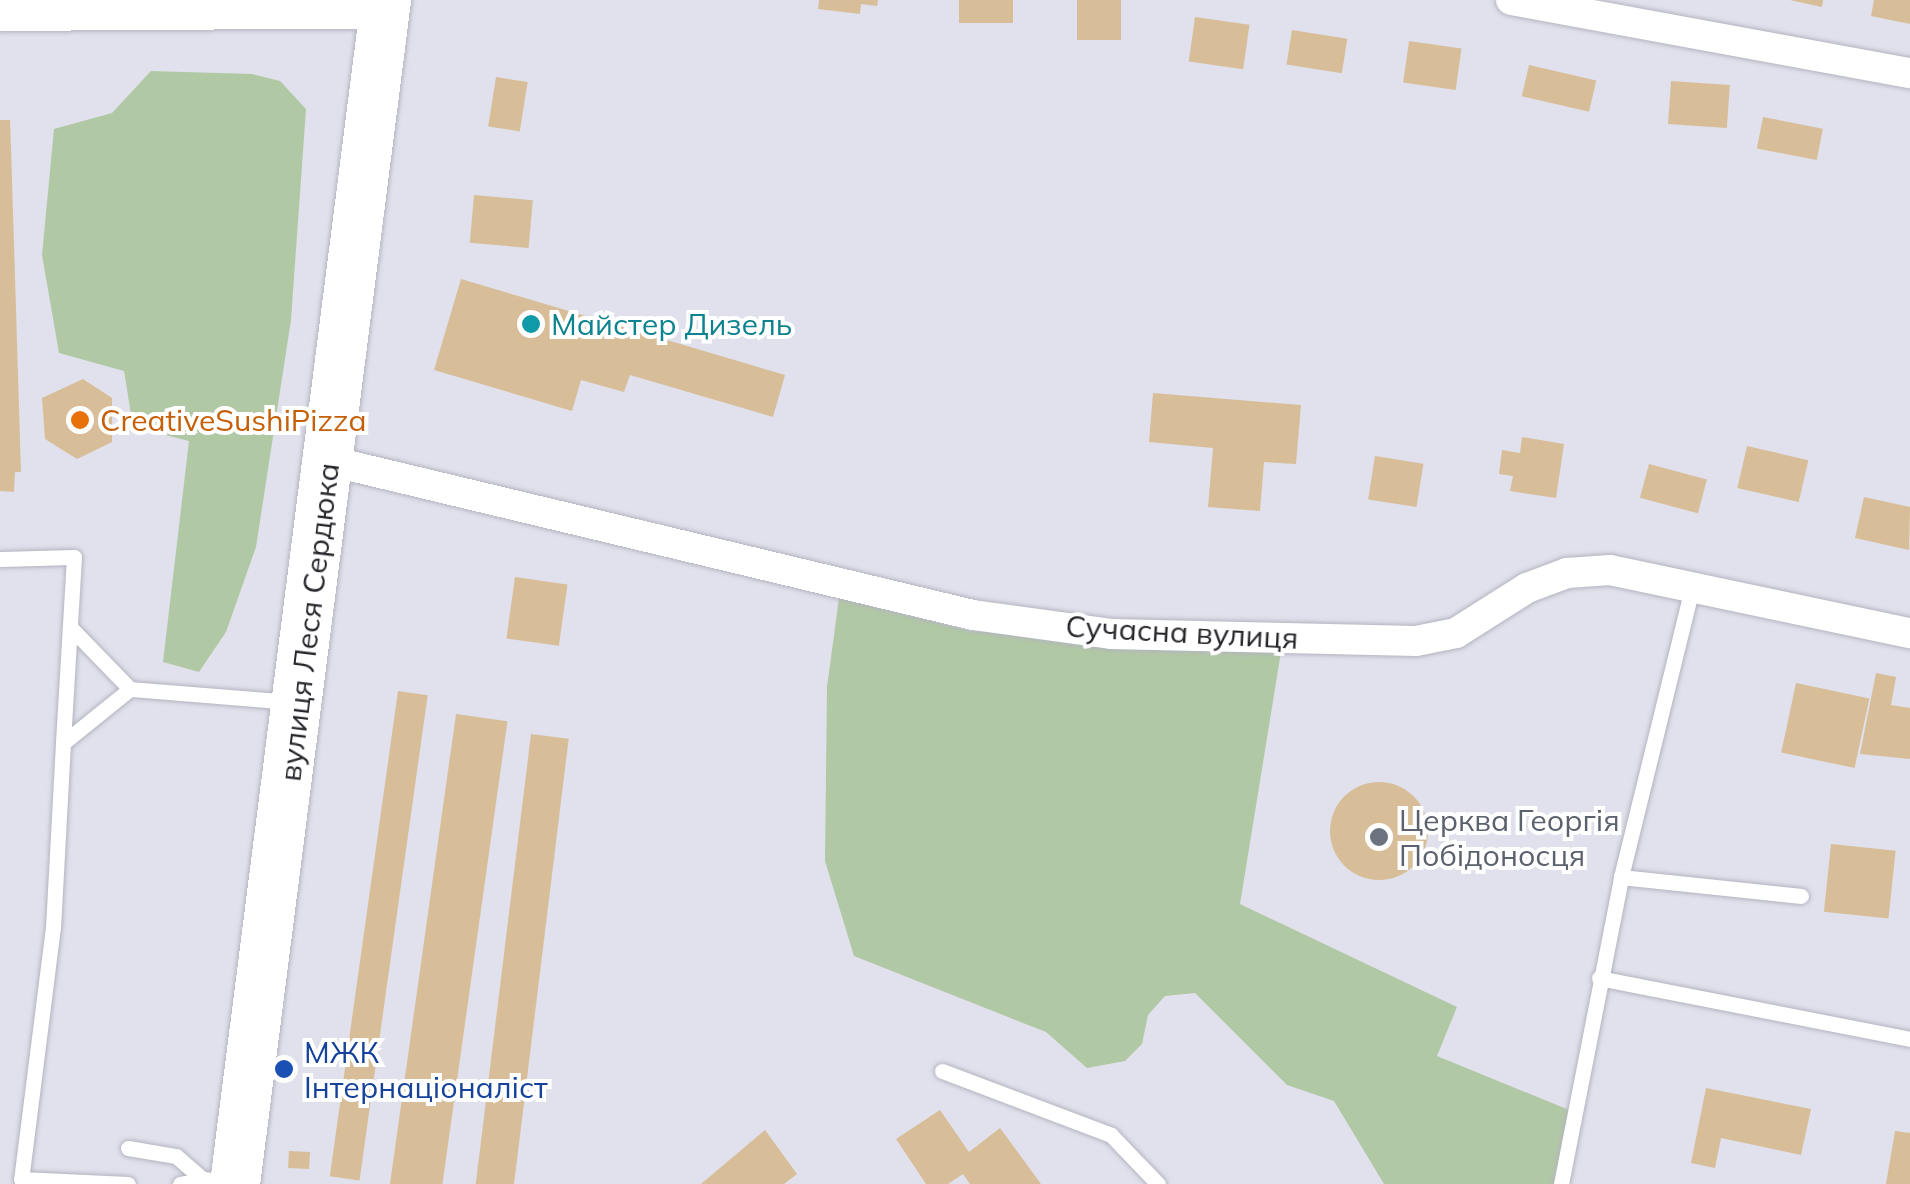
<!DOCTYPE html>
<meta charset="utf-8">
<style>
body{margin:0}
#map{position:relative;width:1910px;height:1184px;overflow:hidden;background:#e0e1ec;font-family:Mulish,sans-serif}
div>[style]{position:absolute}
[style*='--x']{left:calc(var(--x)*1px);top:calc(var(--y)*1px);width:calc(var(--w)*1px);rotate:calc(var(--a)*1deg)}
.green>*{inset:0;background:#b1c8a5}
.building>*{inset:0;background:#d7be98;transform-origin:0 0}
.round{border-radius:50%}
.roads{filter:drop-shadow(0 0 2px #b3b4bf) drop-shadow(0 0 2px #b3b4bf)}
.lane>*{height:15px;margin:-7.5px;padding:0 7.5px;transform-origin:7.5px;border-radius:7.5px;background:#fff}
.street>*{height:30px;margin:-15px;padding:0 15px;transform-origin:15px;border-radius:15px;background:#fff}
.secondary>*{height:45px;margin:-22.5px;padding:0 22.5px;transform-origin:22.5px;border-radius:22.5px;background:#fff}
.primary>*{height:50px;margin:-25px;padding:0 25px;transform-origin:25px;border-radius:25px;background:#fff}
.dots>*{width:28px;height:28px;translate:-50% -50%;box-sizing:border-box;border:5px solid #fff;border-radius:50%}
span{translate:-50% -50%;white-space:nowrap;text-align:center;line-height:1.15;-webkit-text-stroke:8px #fff;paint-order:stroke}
.culture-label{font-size:30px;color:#0d838f}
.left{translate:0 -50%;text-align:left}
.food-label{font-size:30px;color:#c56008}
.street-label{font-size:30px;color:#25252a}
.worship-label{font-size:30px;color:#5b616d}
.transit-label{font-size:30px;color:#164399}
</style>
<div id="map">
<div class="green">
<i style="clip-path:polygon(151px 71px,252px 74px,280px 81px,306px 109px,291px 320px,256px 547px,226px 632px,199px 672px,163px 662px,189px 441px,133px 427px,124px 371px,59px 353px,42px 255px,54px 129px,112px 113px)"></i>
<i style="clip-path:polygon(839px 598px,970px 631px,1281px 652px,1240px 904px,1457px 1007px,1437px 1056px,1574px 1112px,1561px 1184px,1384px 1184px,1334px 1101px,1287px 1085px,1195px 993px,1165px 996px,1148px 1015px,1142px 1044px,1125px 1061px,1087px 1068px,1046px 1032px,854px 956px,825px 861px,827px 687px)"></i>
</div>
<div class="building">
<i style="clip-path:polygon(819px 0,878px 0,877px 6px,861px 4px,860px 14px,818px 9px)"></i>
<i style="left:959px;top:0;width:54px;height:23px"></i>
<i style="left:1077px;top:0;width:44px;height:40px"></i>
<i style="clip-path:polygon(1790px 0,1823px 0,1822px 7px)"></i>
<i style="clip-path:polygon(1874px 0,1910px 0,1910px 24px,1871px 16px)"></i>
<i style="left:1195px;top:17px;width:55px;height:45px;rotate:8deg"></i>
<i style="left:1292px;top:30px;width:56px;height:35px;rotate:9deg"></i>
<i style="left:1409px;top:41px;width:53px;height:42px;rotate:8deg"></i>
<i style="left:1529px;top:65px;width:69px;height:32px;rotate:13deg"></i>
<i style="left:496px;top:77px;width:32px;height:50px;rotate:9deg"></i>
<i style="left:1671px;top:81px;width:59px;height:43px;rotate:4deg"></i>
<i style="left:1763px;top:117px;width:61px;height:32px;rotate:11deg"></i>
<i style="clip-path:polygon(0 120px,10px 120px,11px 147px,21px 472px,15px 472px,14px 492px,0 491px)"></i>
<i style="left:474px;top:195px;width:59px;height:48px;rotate:5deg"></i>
<i style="clip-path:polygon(461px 279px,785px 375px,773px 417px,630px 375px,624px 392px,581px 380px,572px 411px,434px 370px)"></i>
<i style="clip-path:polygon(83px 379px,112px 398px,112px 442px,77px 459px,45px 439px,42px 398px)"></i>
<i style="clip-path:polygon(1153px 393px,1301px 405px,1296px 464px,1264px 462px,1260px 511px,1208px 507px,1213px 448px,1149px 442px)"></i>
<i style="clip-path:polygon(1522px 437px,1564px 444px,1556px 498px,1510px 491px,1513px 476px,1499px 474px,1502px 450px,1520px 453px)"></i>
<i style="left:1747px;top:446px;width:63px;height:43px;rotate:13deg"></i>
<i style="left:1375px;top:456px;width:49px;height:44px;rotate:9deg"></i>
<i style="left:1649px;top:464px;width:60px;height:35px;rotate:15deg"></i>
<i style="clip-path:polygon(1864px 497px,1910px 507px,1909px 550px,1855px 538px)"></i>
<i style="left:515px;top:577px;width:53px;height:62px;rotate:8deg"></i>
<i style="clip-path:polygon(1876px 673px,1896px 677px,1891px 705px,1910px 708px,1910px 759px,1860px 754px)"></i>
<i style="left:1796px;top:683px;width:75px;height:71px;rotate:12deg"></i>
<i style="left:398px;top:691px;width:30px;height:490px;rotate:8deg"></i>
<i style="left:456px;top:714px;width:52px;height:475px;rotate:8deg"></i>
<i style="left:531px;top:734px;width:38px;height:454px;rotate:7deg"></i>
<i class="round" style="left:1330px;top:782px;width:98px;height:98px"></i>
<i style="left:1831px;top:844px;width:65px;height:68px;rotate:6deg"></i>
<i style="clip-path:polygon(1706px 1088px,1811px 1109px,1801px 1155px,1721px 1138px,1715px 1168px,1691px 1163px)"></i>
<i style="clip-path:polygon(940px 1110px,969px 1152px,1000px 1128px,1041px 1184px,970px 1184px,963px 1174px,948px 1184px,926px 1184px,896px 1139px)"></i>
<i style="clip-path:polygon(765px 1130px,797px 1174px,784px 1184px,701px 1184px)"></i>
<i style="clip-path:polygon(1895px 1131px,1910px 1133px,1910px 1184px,1886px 1184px)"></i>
<i style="left:289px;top:1151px;width:21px;height:17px;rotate:3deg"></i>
</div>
<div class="roads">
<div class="lane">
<i style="--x:0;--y:559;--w:74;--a:-1.5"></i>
<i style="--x:74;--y:557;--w:186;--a:93.4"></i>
<i style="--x:63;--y:743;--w:86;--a:-38.9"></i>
<i style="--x:130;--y:689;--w:161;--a:4.6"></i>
<i style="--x:70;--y:627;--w:86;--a:45.9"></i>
<i style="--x:63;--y:743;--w:184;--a:93.1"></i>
<i style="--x:53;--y:927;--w:254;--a:97.2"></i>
<i style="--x:21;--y:1179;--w:107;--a:2.7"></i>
<i style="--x:1621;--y:877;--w:181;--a:6"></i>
<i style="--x:1599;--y:978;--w:317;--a:11.1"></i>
<i style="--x:942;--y:1071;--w:181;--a:20.7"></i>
<i style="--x:1111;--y:1135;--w:68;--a:46.2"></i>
<i style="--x:128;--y:1148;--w:49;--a:9.5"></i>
<i style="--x:176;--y:1156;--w:35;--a:41"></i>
<i style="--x:180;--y:1184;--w:27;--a:-10"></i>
<i style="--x:1561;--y:1184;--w:313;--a:-78.9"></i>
<i style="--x:1621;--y:877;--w:299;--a:-76.2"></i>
</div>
<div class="street">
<i style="--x:1511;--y:0;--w:406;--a:10.4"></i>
<i style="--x:330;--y:461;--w:661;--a:13.47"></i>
<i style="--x:973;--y:615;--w:139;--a:7.8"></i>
<i style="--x:1111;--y:634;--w:305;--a:1.3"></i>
<i style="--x:1416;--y:641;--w:41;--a:-11.3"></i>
<i style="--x:1456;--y:633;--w:84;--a:-32.4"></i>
<i style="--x:1527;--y:588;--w:43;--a:-20.6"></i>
<i style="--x:1567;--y:573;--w:43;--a:-4"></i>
<i style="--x:1610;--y:570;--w:307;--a:11.9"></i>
</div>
<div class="secondary">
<i style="--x:0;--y:8;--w:386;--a:-0.4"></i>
</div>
<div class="primary">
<i style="--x:235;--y:1184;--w:1194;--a:-82.73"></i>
</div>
</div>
<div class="dots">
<i style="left:531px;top:324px;background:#0f9aa8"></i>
<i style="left:80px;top:420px;background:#e8710a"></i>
<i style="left:1379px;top:837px;background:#6b7280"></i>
<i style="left:284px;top:1069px;background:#1a4fb4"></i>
</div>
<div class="culture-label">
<span class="left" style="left:551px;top:324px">Майстер Дизель</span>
</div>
<div class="food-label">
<span class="left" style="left:100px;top:420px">CreativeSushiPizza</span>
</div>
<div class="street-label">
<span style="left:309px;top:622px;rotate:-83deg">вулиця Леся Сердюка</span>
<span style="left:1182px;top:632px;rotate:3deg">Сучасна вулиця</span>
</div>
<div class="worship-label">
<span class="left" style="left:1399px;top:837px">Церква Георгія<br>Побідоносця</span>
</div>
<div class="transit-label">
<span class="left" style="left:304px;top:1069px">МЖК<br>Інтернаціоналіст</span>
</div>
</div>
